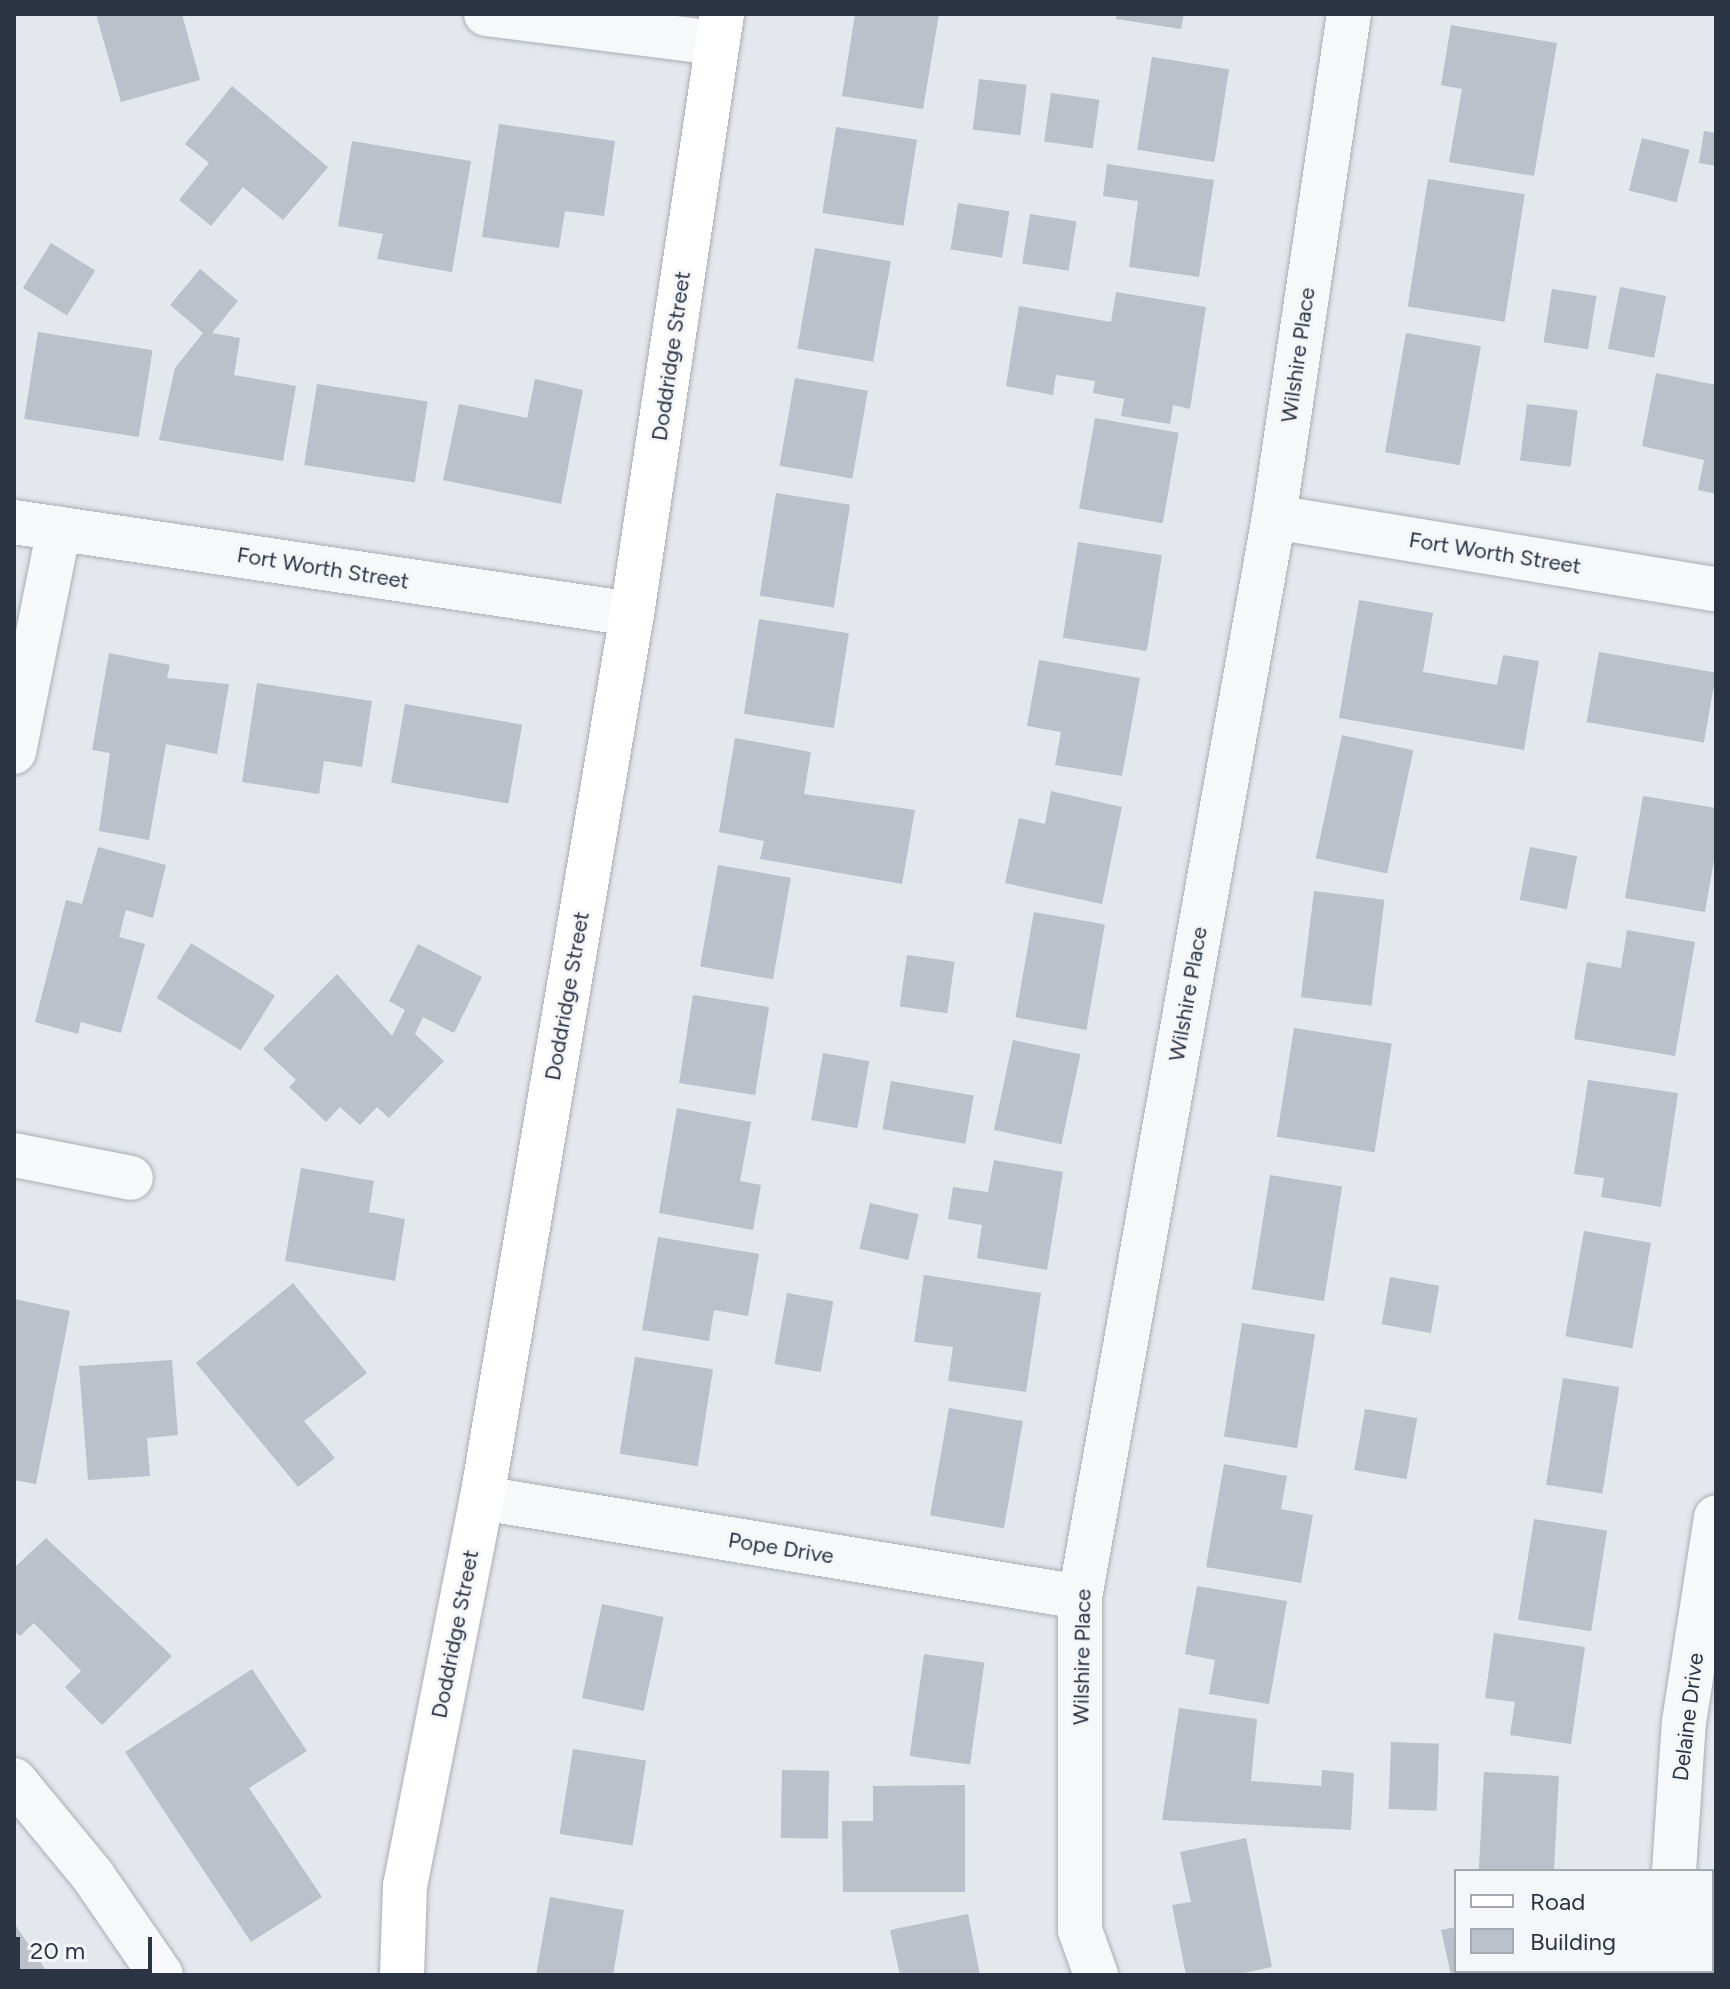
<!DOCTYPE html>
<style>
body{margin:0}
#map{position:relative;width:1730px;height:1989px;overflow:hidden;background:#e4e7ec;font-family:Figtree,sans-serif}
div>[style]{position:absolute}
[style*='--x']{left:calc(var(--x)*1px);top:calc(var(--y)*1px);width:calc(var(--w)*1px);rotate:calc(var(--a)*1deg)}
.building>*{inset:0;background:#bbc0ca;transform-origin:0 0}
.roads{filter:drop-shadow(0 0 2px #a9aeb7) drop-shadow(0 0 2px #a9aeb7)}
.minor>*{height:44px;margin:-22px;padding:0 22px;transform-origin:22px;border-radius:22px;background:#f7f8fa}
.major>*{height:44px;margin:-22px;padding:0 22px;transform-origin:22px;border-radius:22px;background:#fff}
span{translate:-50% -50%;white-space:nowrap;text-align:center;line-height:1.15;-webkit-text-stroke:6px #f4f6f9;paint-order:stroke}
.street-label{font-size:22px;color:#2b3445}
.frame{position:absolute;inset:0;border:16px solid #2b3445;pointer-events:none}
.legend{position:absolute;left:1454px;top:1869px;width:260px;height:104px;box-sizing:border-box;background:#f4f6f9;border:2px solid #a4a8b1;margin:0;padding:10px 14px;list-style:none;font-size:24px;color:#2b3445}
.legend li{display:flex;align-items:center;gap:16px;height:40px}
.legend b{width:40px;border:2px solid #a4a8b1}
.scale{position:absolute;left:16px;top:1937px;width:136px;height:36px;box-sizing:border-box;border:4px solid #2b3445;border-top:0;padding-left:10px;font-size:24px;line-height:28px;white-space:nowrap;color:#2b3445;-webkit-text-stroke:6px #f4f6f9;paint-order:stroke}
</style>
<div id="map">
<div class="building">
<i style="clip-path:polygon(96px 14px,182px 14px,200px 80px,121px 102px)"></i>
<i style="clip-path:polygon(855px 14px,939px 14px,923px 109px,842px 96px)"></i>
<i style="clip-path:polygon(1117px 14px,1184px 14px,1181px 29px,1116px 19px)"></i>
<i style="clip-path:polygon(1451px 25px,1557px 43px,1534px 176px,1449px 162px,1462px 89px,1441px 85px)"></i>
<i style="left:1152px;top:57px;width:78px;height:94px;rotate:9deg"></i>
<i style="left:979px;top:79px;width:48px;height:51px;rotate:7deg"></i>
<i style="clip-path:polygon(232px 86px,328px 167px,283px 220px,243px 187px,211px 226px,179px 200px,209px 163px,185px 144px)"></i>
<i style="left:1051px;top:93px;width:49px;height:49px;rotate:8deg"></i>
<i style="clip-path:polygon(499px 124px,615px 141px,604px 216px,565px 211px,559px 248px,482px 237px)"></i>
<i style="left:836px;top:127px;width:82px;height:87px;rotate:9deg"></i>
<i style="clip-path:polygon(1704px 131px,1716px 133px,1716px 166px,1699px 163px)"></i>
<i style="left:1642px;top:138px;width:49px;height:54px;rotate:14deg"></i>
<i style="clip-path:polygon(352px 141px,471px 161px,452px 272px,377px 259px,383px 234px,338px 226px)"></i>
<i style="clip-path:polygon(1107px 164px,1214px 180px,1199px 277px,1129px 267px,1138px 201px,1103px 196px)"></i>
<i style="left:1428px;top:179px;width:98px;height:129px;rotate:9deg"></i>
<i style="left:958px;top:203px;width:52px;height:47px;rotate:9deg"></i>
<i style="left:1030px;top:214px;width:47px;height:50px;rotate:9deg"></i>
<i style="left:51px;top:243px;width:52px;height:53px;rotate:32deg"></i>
<i style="left:815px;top:248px;width:77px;height:102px;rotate:10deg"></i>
<i style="clip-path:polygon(200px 269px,238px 301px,212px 333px,240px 338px,234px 375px,296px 386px,283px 461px,159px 440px,175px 368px,203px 333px,170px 305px)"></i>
<i style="left:1620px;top:287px;width:47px;height:63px;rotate:11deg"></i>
<i style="left:1552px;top:289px;width:45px;height:54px;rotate:9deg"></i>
<i style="clip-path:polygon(1116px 292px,1206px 307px,1190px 409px,1173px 405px,1170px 424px,1121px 416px,1124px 399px,1093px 393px,1095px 381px,1056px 375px,1053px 395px,1006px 386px,1019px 306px,1111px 322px)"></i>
<i style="left:38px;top:332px;width:116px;height:88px;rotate:9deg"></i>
<i style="left:1406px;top:333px;width:76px;height:121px;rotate:10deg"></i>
<i style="clip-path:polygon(1656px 373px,1716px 385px,1716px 494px,1698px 490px,1704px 460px,1642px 446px)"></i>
<i style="left:795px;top:378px;width:74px;height:89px;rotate:10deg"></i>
<i style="clip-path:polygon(535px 379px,583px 390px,561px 504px,443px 480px,459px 404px,527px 418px)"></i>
<i style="left:317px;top:384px;width:112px;height:82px;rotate:9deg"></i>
<i style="left:1527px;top:404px;width:51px;height:57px;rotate:7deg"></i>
<i style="left:1095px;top:418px;width:85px;height:92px;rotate:10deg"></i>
<i style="left:776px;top:493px;width:75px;height:104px;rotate:9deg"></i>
<i style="left:1078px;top:542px;width:85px;height:97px;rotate:9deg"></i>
<i style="clip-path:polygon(1359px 600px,1433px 613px,1423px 672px,1497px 685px,1503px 655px,1539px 661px,1524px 750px,1339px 718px)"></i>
<i style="left:759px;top:619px;width:91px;height:96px;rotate:9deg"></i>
<i style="left:1599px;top:652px;width:119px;height:71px;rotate:10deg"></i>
<i style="clip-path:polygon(109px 653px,170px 665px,167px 678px,229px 684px,217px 754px,166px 744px,149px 840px,99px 831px,110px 753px,92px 750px)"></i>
<i style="clip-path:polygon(1039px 660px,1140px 678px,1122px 776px,1055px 765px,1061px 732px,1027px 726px)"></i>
<i style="clip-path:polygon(257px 683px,372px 701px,362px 767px,324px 761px,319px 794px,242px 782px)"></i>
<i style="left:405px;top:704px;width:119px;height:80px;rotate:10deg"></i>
<i style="left:1342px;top:735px;width:73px;height:126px;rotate:12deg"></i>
<i style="clip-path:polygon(735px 738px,811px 752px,804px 794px,915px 810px,902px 884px,760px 859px,764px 841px,719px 832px)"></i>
<i style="clip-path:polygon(1051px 791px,1122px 807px,1102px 904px,1005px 883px,1019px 818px,1045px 824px)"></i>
<i style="clip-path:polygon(1643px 796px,1716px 808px,1716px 848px,1705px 912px,1625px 898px)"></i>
<i style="clip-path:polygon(98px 847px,166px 865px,153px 918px,126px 910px,119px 937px,145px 944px,121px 1033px,81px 1022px,78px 1034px,35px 1022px,66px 900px,82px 904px)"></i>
<i style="left:1530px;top:847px;width:48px;height:54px;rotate:11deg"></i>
<i style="left:718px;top:865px;width:74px;height:103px;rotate:10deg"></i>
<i style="left:1314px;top:891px;width:71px;height:107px;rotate:7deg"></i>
<i style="left:1034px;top:912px;width:72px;height:107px;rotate:10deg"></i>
<i style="clip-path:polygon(1627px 930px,1695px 942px,1675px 1056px,1574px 1039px,1587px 962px,1621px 968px)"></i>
<i style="left:191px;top:943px;width:99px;height:65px;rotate:32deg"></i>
<i style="clip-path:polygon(418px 944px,482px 977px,454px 1033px,423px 1017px,415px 1034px,444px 1061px,389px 1118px,377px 1107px,360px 1125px,340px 1107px,326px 1122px,289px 1087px,296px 1080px,263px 1049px,337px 974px,392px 1036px,405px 1010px,389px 1001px)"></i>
<i style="left:907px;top:955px;width:48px;height:52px;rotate:8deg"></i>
<i style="left:693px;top:995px;width:77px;height:89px;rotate:9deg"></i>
<i style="left:1294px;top:1028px;width:99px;height:110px;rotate:9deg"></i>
<i style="left:1013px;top:1040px;width:69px;height:92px;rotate:12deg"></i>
<i style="left:823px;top:1053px;width:47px;height:68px;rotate:10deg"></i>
<i style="clip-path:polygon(1588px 1080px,1678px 1093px,1661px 1207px,1601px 1197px,1604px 1178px,1574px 1174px)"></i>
<i style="left:891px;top:1081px;width:84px;height:49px;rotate:10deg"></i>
<i style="clip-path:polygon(677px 1108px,751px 1122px,740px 1181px,761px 1185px,753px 1230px,659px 1213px)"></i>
<i style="clip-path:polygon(994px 1160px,1063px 1172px,1047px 1270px,977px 1258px,982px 1225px,948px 1219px,953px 1187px,988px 1192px)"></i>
<i style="clip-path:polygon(301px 1168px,374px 1181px,369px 1212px,405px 1219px,395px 1281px,285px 1261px)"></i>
<i style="left:1270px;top:1175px;width:73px;height:116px;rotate:9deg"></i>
<i style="left:870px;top:1203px;width:50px;height:47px;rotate:13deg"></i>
<i style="left:1584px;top:1231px;width:68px;height:107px;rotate:10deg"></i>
<i style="clip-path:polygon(658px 1237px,759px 1254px,748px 1316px,714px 1310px,709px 1341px,642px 1330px)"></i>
<i style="clip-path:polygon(924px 1275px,1041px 1293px,1026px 1392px,948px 1381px,953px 1347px,914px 1342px)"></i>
<i style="left:1390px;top:1277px;width:50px;height:48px;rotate:10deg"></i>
<i style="clip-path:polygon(293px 1283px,367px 1373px,304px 1421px,335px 1458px,298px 1487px,196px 1363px)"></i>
<i style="left:787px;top:1293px;width:47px;height:72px;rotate:10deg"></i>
<i style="clip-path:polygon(14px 1299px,70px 1311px,36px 1484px,14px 1480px)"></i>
<i style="left:1242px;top:1323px;width:74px;height:115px;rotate:9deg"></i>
<i style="left:635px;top:1357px;width:79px;height:98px;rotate:9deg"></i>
<i style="clip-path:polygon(172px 1360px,178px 1435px,147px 1438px,150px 1476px,88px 1480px,79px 1366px)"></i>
<i style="left:1563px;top:1378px;width:57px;height:108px;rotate:9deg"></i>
<i style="left:949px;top:1408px;width:75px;height:109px;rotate:10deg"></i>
<i style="left:1365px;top:1409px;width:53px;height:62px;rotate:10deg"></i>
<i style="clip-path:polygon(1224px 1464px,1287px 1476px,1281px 1509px,1313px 1515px,1301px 1583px,1206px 1567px)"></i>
<i style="left:1534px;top:1519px;width:74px;height:102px;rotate:9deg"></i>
<i style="clip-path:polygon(46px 1538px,172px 1656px,102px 1725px,65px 1687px,81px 1671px,34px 1623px,20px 1636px,14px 1631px,14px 1568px)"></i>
<i style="clip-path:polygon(1197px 1586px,1287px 1601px,1269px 1704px,1209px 1694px,1215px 1660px,1185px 1654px)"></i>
<i style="left:602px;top:1604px;width:63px;height:96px;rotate:12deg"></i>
<i style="clip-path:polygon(1494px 1633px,1585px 1647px,1571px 1744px,1510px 1735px,1515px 1702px,1485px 1698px)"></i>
<i style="left:924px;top:1654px;width:61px;height:103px;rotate:8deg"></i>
<i style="clip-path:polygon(252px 1669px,307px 1751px,249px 1788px,322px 1897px,251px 1942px,125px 1752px)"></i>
<i style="clip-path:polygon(1179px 1708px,1257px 1719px,1251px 1781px,1321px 1786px,1322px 1770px,1354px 1773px,1351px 1830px,1162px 1820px)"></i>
<i style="left:1391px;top:1742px;width:48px;height:67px;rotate:2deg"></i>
<i style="left:573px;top:1749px;width:74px;height:86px;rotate:9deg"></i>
<i style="left:782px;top:1770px;width:47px;height:68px;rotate:1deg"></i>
<i style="left:1484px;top:1772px;width:75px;height:99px;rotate:3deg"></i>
<i style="clip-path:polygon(965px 1785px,965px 1892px,843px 1892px,842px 1821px,873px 1821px,873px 1786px)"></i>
<i style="clip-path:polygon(1246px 1838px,1272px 1967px,1234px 1975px,1186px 1975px,1172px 1905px,1191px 1902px,1180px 1852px)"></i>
<i style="clip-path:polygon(550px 1897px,624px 1910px,613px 1975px,536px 1975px)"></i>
<i style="clip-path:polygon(968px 1914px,980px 1975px,900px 1975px,890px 1930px)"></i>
<i style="clip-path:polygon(16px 1926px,49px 1975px,14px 1975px)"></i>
<i style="clip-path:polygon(1456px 1927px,1456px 1971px,1545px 1972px,1451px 1975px,1441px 1930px)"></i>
</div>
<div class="roads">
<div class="minor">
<i style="--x:486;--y:14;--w:233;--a:7.2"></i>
<i style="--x:1274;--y:517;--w:448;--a:9.3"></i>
<i style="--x:14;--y:522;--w:625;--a:8.47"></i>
<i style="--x:14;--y:752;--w:228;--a:-78.6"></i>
<i style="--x:14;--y:1155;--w:119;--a:11.1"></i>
<i style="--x:482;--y:1498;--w:606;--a:9.4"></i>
<i style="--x:14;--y:1780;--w:124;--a:50.5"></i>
<i style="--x:93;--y:1876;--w:120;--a:55.5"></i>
<i style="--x:1674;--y:1871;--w:149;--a:-86.2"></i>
<i style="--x:1684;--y:1722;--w:207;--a:-81.1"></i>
<i style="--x:1692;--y:1971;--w:4;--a:76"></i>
<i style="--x:1096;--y:1975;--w:48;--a:-109.6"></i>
<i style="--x:1080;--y:1930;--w:333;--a:-90"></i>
<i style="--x:1080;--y:1597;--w:1097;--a:-79.82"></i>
<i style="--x:1274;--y:517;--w:509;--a:-81.52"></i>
</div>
<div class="major">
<i style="--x:402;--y:1975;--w:89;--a:-88.1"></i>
<i style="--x:405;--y:1886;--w:396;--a:-78.8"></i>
<i style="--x:482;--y:1498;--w:897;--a:-80.37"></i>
<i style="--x:632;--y:614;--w:607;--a:-81.47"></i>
</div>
</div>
<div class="street-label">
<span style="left:1298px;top:355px;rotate:-82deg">Wilshire Place</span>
<span style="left:671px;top:356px;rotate:-82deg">Doddridge Street</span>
<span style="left:1495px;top:553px;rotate:9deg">Fort Worth Street</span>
<span style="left:323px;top:568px;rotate:9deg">Fort Worth Street</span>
<span style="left:1188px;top:994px;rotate:-80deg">Wilshire Place</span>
<span style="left:567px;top:996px;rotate:-80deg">Doddridge Street</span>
<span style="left:781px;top:1548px;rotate:9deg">Pope Drive</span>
<span style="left:455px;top:1634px;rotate:-79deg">Doddridge Street</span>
<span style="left:1082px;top:1657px;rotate:-89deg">Wilshire Place</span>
<span style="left:1688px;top:1717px;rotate:-83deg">Delaine Drive</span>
</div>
<div class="frame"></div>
<ul class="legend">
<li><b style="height:10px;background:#fff"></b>Road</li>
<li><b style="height:22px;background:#bbc0ca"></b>Building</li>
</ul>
<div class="scale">20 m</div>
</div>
